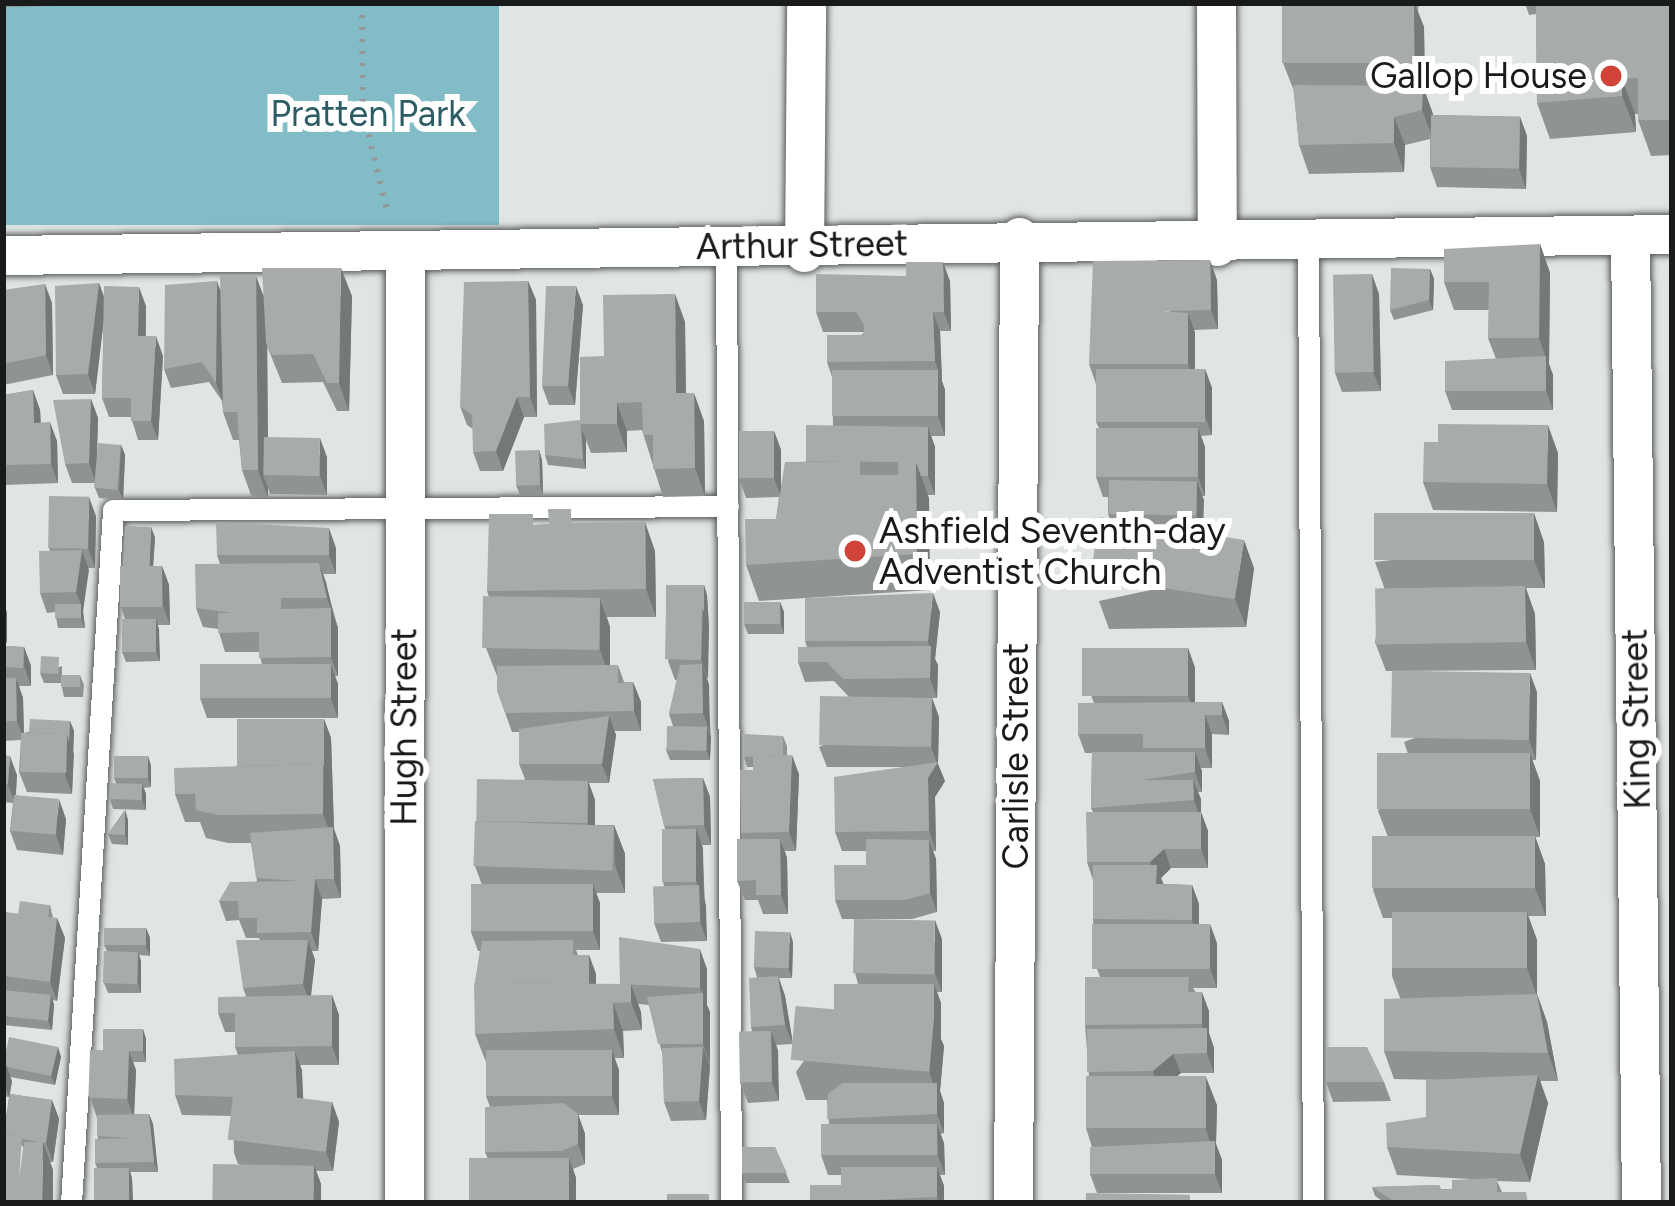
<!DOCTYPE html>
<style>
body{margin:0}
#map{position:relative;width:1675px;height:1206px;overflow:hidden;background:#e0e4e4;font-family:Figtree,sans-serif}
div>[style]{position:absolute}
[style*='--x']{left:calc(var(--x)*1px);top:calc(var(--y)*1px);width:calc(var(--w)*1px);rotate:calc(var(--a)*1deg)}
.green>*{inset:0;background:#82bdc7;transform-origin:0 0}
.path>*{height:6px;margin-top:-3px;transform-origin:0;background:repeating-linear-gradient(90deg,#939797 0 3px,transparent 0 12px)}
.roads{filter:drop-shadow(0 0 3px #595c5c) drop-shadow(0 0 3px #595c5c)}
.lane>*{height:21px;margin:-10.5px;padding:0 10.5px;transform-origin:10.5px;border-radius:10.5px;background:#fff}
.street>*{height:39px;margin:-19.5px;padding:0 19.5px;transform-origin:19.5px;border-radius:19.5px;background:#fff}
.wall>*{inset:0;background:#909393}
.shaded-wall>*{inset:0;background:#757878}
.building>*{inset:0;background:#a7abab;transform-origin:0 0}
.dots>*{width:33px;height:33px;translate:-50% -50%;box-sizing:border-box;border:6px solid #fff;border-radius:50%}
span{translate:-50% -50%;white-space:nowrap;text-align:center;line-height:1.15;-webkit-text-stroke:12px #fff;paint-order:stroke}
.poi-label{font-size:36px;color:#191b1b}
.right{translate:-100% -50%;text-align:right}
.left{translate:0 -50%;text-align:left}
.park-label{font-size:36px;color:#2d5d64}
.street-label{font-size:36px;color:#191b1b}
.frame{position:absolute;inset:0;border:6px solid #191b1b;pointer-events:none}
</style>
<div id="map">
<div class="green">
<i style="left:3px;top:3px;width:496px;height:222px"></i>
</div>
<div class="path">
<i style="--x:362;--y:3;--w:108;--a:89.5"></i>
<i style="--x:363;--y:111;--w:104;--a:76.6"></i>
</div>
<div class="roads">
<div class="lane">
<i style="--x:1308;--y:239;--w:964;--a:89.7"></i>
<i style="--x:726;--y:247;--w:956;--a:89.7"></i>
<i style="--x:71;--y:1203;--w:694;--a:-86.53"></i>
<i style="--x:113;--y:510;--w:615;--a:-0.37"></i>
</div>
<div class="street">
<i style="--x:1216;--y:3;--w:243;--a:89.8"></i>
<i style="--x:1630;--y:235;--w:968;--a:89.35"></i>
<i style="--x:804;--y:252;--w:249;--a:-89.5"></i>
<i style="--x:3;--y:255;--w:1669;--a:-0.72"></i>
<i style="--x:404;--y:1203;--w:953;--a:-89.94"></i>
<i style="--x:1013;--y:1203;--w:966;--a:-89.64"></i>
</div>
</div>
<div class="wall">
<i style="clip-path:polygon(3px 3px,159px 3px,159px 4px,3px 7px)"></i>
<i style="clip-path:polygon(1282px 3px,1419px 3px,1418px 11px,1424px 27px,1425px 89px,1424px 89px,1433px 115px,1520px 117px,1527px 136px,1526px 189px,1437px 187px,1430px 167px,1430px 139px,1405px 145px,1404px 172px,1309px 174px,1299px 145px,1294px 91px,1283px 63px)"></i>
<i style="clip-path:polygon(1525px 3px,1672px 3px,1672px 155px,1651px 156px,1638px 120px,1638px 114px,1635px 114px,1636px 132px,1550px 139px,1537px 103px,1536px 14px,1529px 15px)"></i>
<i style="clip-path:polygon(1540px 244px,1550px 273px,1549px 364px,1553px 375px,1553px 410px,1452px 410px,1445px 391px,1496px 359px,1488px 338px,1489px 310px,1454px 310px,1444px 282px)"></i>
<i style="clip-path:polygon(1430px 269px,1434px 279px,1433px 310px,1394px 320px,1390px 310px)"></i>
<i style="clip-path:polygon(1217px 280px,1218px 329px,1194px 330px,1195px 369px,1205px 369px,1212px 388px,1212px 435px,1201px 436px,1205px 447px,1205px 496px,1202px 496px,1203px 534px,1115px 534px,1108px 514px,1108px 497px,1103px 497px,1096px 477px,1099px 428px,1096px 422px,1096px 384px,1089px 364px)"></i>
<i style="clip-path:polygon(528px 281px,536px 300px,537px 417px,524px 417px,503px 471px,480px 471px,473px 452px,473px 429px,467px 425px,460px 406px)"></i>
<i style="clip-path:polygon(950px 281px,951px 331px,940px 331px,942px 381px,945px 390px,945px 436px,931px 436px,935px 447px,935px 495px,928px 495px,930px 590px,759px 601px,746px 565px,776px 519px,779px 497px,746px 498px,739px 478px,774px 431px,781px 450px,781px 486px,806px 461px,833px 425px,832px 377px,827px 362px,864px 333px,863px 332px,823px 332px,816px 312px)"></i>
<i style="clip-path:polygon(99px 283px,104px 298px,146px 306px,146px 336px,163px 356px,158px 440px,138px 440px,131px 417px,109px 417px,102px 398px,104px 319px,95px 394px,63px 394px,56px 375px)"></i>
<i style="clip-path:polygon(220px 289px,263px 295px,352px 296px,349px 411px,337px 411px,323px 382px,282px 383px,267px 346px,268px 437px,327px 457px,327px 495px,270px 494px,268px 488px,268px 498px,252px 498px,242px 470px,239px 440px,233px 440px,223px 412px,222px 401px,209px 382px,171px 388px,164px 369px)"></i>
<i style="clip-path:polygon(3px 290px,52px 303px,53px 375px,3px 385px)"></i>
<i style="clip-path:polygon(1379px 294px,1381px 391px,1342px 392px,1335px 373px)"></i>
<i style="clip-path:polygon(583px 305px,575px 405px,549px 405px,542px 386px)"></i>
<i style="clip-path:polygon(685px 322px,686px 393px,704px 421px,705px 496px,663px 497px,642px 430px,627px 431px,627px 452px,591px 453px,586px 440px,586px 469px,548px 465px,545px 455px,580px 420px,604px 356px)"></i>
<i style="clip-path:polygon(33px 390px,40px 410px,41px 422px,57px 441px,58px 483px,3px 485px,3px 395px)"></i>
<i style="clip-path:polygon(91px 399px,98px 418px,97px 455px,121px 445px,125px 455px,123px 500px,99px 498px,95px 488px,95px 483px,72px 483px,65px 464px)"></i>
<i style="clip-path:polygon(1438px 442px,1558px 453px,1557px 512px,1433px 510px,1423px 482px)"></i>
<i style="clip-path:polygon(539px 450px,542px 460px,543px 495px,520px 495px,516px 485px)"></i>
<i style="clip-path:polygon(96px 516px,95px 568px,88px 568px,83px 611px,85px 628px,58px 628px,55px 612px,47px 613px,40px 593px,50px 551px,49px 548px)"></i>
<i style="clip-path:polygon(576px 523px,655px 551px,656px 617px,607px 617px,610px 627px,610px 665px,618px 665px,624px 682px,633px 682px,641px 702px,641px 731px,614px 731px,616px 735px,609px 783px,589px 783px,595px 800px,595px 825px,614px 825px,625px 854px,625px 893px,596px 893px,600px 903px,600px 950px,576px 950px,578px 955px,589px 955px,596px 974px,596px 984px,620px 984px,707px 969px,707px 1005px,710px 1012px,710px 1063px,706px 1120px,671px 1121px,664px 1102px,663px 1056px,649px 1005px,638px 1004px,641px 1012px,642px 1030px,623px 1031px,624px 1058px,614px 1058px,619px 1070px,619px 1115px,578px 1115px,585px 1134px,585px 1164px,573px 1169px,576px 1178px,576px 1203px,470px 1203px,488px 1159px,485px 1152px,490px 1107px,486px 1096px,486px 1062px,475px 1034px,475px 983px,480px 951px,478px 951px,471px 932px,482px 885px,475px 866px,477px 821px,525px 779px,519px 764px,519px 732px,512px 732px,497px 690px,497px 676px,486px 648px,489px 597px,487px 591px,537px 525px)"></i>
<i style="clip-path:polygon(155px 537px,153px 566px,162px 566px,169px 585px,170px 625px,158px 625px,160px 661px,126px 662px,122px 652px,125px 619px,121px 607px,123px 566px)"></i>
<i style="clip-path:polygon(1544px 542px,1545px 588px,1526px 588px,1535px 614px,1536px 670px,1386px 671px,1375px 642px,1384px 587px,1375px 562px)"></i>
<i style="clip-path:polygon(336px 548px,336px 574px,323px 574px,338px 628px,338px 676px,335px 676px,338px 684px,338px 718px,207px 718px,200px 698px,262px 665px,259px 652px,225px 652px,218px 629px,203px 627px,196px 608px,220px 564px,217px 555px)"></i>
<i style="clip-path:polygon(1254px 568px,1246px 627px,1109px 629px,1099px 601px)"></i>
<i style="clip-path:polygon(704px 585px,707px 595px,709px 627px,707px 679px,711px 737px,710px 760px,670px 760px,666px 750px,673px 726px,669px 714px,677px 680px,675px 680px,668px 661px)"></i>
<i style="clip-path:polygon(780px 602px,784px 612px,784px 634px,748px 634px,744px 624px)"></i>
<i style="clip-path:polygon(940px 612px,935px 659px,938px 665px,937px 698px,932px 698px,939px 717px,938px 764px,945px 781px,935px 797px,936px 851px,933px 851px,936px 859px,937px 912px,912px 919px,842px 919px,835px 900px,866px 865px,866px 851px,842px 851px,835px 832px,904px 767px,827px 767px,819px 747px,927px 698px,850px 698px,834px 681px,805px 682px,798px 662px,807px 647px,805px 641px)"></i>
<i style="clip-path:polygon(3px 646px,24px 647px,31px 666px,31px 686px,19px 686px,23px 698px,24px 733px,70px 721px,74px 731px,72px 794px,27px 792px,19px 772px,21px 740px,3px 741px)"></i>
<i style="clip-path:polygon(1188px 648px,1195px 668px,1195px 702px,1222px 702px,1229px 721px,1229px 735px,1212px 734px,1212px 768px,1200px 768px,1202px 792px,1198px 792px,1201px 799px,1201px 812px,1208px 831px,1208px 868px,1171px 868px,1161px 878px,1163px 884px,1192px 885px,1199px 904px,1199px 924px,1217px 943px,1217px 988px,1193px 988px,1209px 1011px,1209px 1033px,1214px 1048px,1214px 1073px,1181px 1073px,1177px 1076px,1217px 1105px,1216px 1144px,1222px 1160px,1222px 1193px,1097px 1193px,1090px 1174px,1092px 1147px,1086px 1128px,1089px 1076px,1085px 1025px,1100px 977px,1097px 969px,1093px 919px,1093px 880px,1087px 862px,1093px 812px,1091px 808px,1092px 753px,1085px 753px,1078px 734px,1094px 703px,1091px 695px)"></i>
<i style="clip-path:polygon(62px 666px,62px 675px,80px 675px,84px 685px,83px 697px,64px 697px,61px 683px,44px 683px,40px 673px)"></i>
<i style="clip-path:polygon(1537px 692px,1536px 760px,1532px 760px,1540px 781px,1540px 837px,1535px 837px,1545px 864px,1546px 916px,1528px 916px,1537px 940px,1537px 994px,1547px 1022px,1558px 1081px,1540px 1081px,1548px 1103px,1530px 1182px,1497px 1181px,1502px 1192px,1530px 1203px,1385px 1203px,1375px 1196px,1372px 1187px,1439px 1185px,1441px 1189px,1452px 1189px,1470px 1179px,1397px 1175px,1387px 1147px,1426px 1117px,1439px 1080px,1394px 1079px,1384px 1051px,1400px 998px,1392px 976px,1392px 918px,1383px 918px,1373px 890px,1388px 837px,1378px 811px,1408px 754px,1404px 742px)"></i>
<i style="clip-path:polygon(324px 719px,331px 738px,334px 829px,340px 846px,341px 898px,322px 899px,318px 951px,312px 951px,315px 960px,311px 996px,332px 995px,339px 1015px,339px 1065px,300px 1065px,303px 1103px,332px 1102px,339px 1122px,333px 1171px,316px 1171px,321px 1184px,238px 1164px,234px 1153px,233px 1116px,182px 1115px,175px 1095px,238px 1055px,235px 1047px,235px 1032px,225px 1032px,218px 1013px,246px 996px,243px 988px,260px 940px,259px 938px,246px 938px,239px 920px,226px 921px,219px 901px,257px 881px,251px 843px,228px 843px,206px 838px,200px 822px,185px 822px,175px 794px,237px 766px)"></i>
<i style="clip-path:polygon(783px 736px,787px 746px,787px 755px,799px 774px,796px 851px,785px 851px,787px 858px,788px 914px,763px 914px,758px 900px,745px 900px,737px 881px,743px 839px,741px 833px,753px 770px,753px 767px,747px 767px,744px 757px)"></i>
<i style="clip-path:polygon(3px 755px,17px 775px,16px 795px,66px 819px,63px 855px,17px 850px,10px 831px,13px 803px,3px 802px)"></i>
<i style="clip-path:polygon(148px 756px,151px 766px,151px 787px,144px 788px,146px 794px,146px 810px,113px 809px,110px 799px,116px 783px,114px 778px)"></i>
<i style="clip-path:polygon(703px 778px,710px 797px,711px 845px,702px 845px,707px 941px,661px 942px,654px 923px,664px 886px,663px 882px,665px 829px,653px 779px)"></i>
<i style="clip-path:polygon(125px 810px,128px 820px,128px 845px,112px 844px,108px 834px)"></i>
<i style="clip-path:polygon(50px 905px,53px 918px,57px 918px,65px 938px,57px 1001px,53px 1000px,54px 1005px,52px 1030px,3px 1025px,3px 912px,18px 914px)"></i>
<i style="clip-path:polygon(146px 928px,150px 938px,150px 956px,139px 955px,141px 961px,141px 993px,108px 993px,104px 983px,107px 951px,104px 945px)"></i>
<i style="clip-path:polygon(942px 939px,942px 992px,937px 992px,941px 1003px,941px 1039px,944px 1046px,940px 1091px,944px 1103px,944px 1133px,940px 1134px,944px 1143px,945px 1175px,940px 1175px,944px 1186px,944px 1203px,810px 1203px,841px 1185px,841px 1175px,828px 1175px,821px 1155px,829px 1124px,827px 1100px,806px 1100px,796px 1072px,858px 984px,855px 973px)"></i>
<i style="clip-path:polygon(793px 942px,792px 978px,779px 978px,785px 996px,793px 1044px,776px 1045px,779px 1101px,748px 1103px,740px 1083px,752px 1031px,751px 1027px,757px 977px,754px 967px)"></i>
<i style="clip-path:polygon(143px 1029px,146px 1039px,146px 1062px,133px 1062px,136px 1070px,134px 1114px,149px 1114px,153px 1124px,158px 1172px,130px 1172px,132px 1178px,133px 1203px,94px 1203px,97px 1168px,95px 1163px,98px 1139px,97px 1118px,91px 1100px,103px 1051px)"></i>
<i style="clip-path:polygon(58px 1047px,61px 1057px,55px 1085px,10px 1077px,12px 1081px,10px 1094px,52px 1100px,59px 1119px,53px 1162px,50px 1162px,53px 1170px,4px 1132px,9px 1097px,3px 1096px,3px 1057px,4px 1060px)"></i>
<i style="clip-path:polygon(1326px 1082px,1384px 1082px,1391px 1101px,1333px 1102px)"></i>
<i style="clip-path:polygon(775px 1147px,790px 1183px,746px 1183px,742px 1173px)"></i>
</div>
<div class="shaded-wall">
<i style="clip-path:polygon(1414px 3px,1424px 27px,1425px 89px,1415px 60px)"></i>
<i style="clip-path:polygon(1622px 78px,1635px 114px,1636px 132px,1622px 96px)"></i>
<i style="clip-path:polygon(1423px 86px,1433px 114px,1433px 139px,1422px 110px)"></i>
<i style="clip-path:polygon(1394px 117px,1405px 145px,1404px 172px,1394px 143px)"></i>
<i style="clip-path:polygon(1520px 117px,1527px 136px,1526px 189px,1519px 169px)"></i>
<i style="clip-path:polygon(1540px 244px,1550px 273px,1549px 364px,1553px 375px,1553px 410px,1546px 391px,1546px 358px,1539px 338px)"></i>
<i style="clip-path:polygon(1210px 260px,1217px 280px,1218px 329px,1211px 310px)"></i>
<i style="clip-path:polygon(943px 262px,950px 281px,951px 331px,944px 312px)"></i>
<i style="clip-path:polygon(341px 268px,352px 296px,349px 411px,339px 383px)"></i>
<i style="clip-path:polygon(1430px 269px,1434px 279px,1433px 310px,1429px 300px)"></i>
<i style="clip-path:polygon(1372px 274px,1379px 294px,1381px 391px,1373px 372px)"></i>
<i style="clip-path:polygon(256px 276px,267px 305px,268px 475px,263px 475px,268px 488px,268px 498px,258px 470px)"></i>
<i style="clip-path:polygon(217px 281px,224px 301px,223px 402px,216px 383px)"></i>
<i style="clip-path:polygon(528px 281px,536px 300px,537px 417px,530px 397px)"></i>
<i style="clip-path:polygon(99px 283px,106px 302px,95px 394px,88px 374px)"></i>
<i style="clip-path:polygon(45px 284px,52px 303px,53px 375px,46px 355px)"></i>
<i style="clip-path:polygon(576px 286px,583px 305px,575px 405px,568px 386px)"></i>
<i style="clip-path:polygon(139px 287px,146px 306px,145px 355px,138px 336px)"></i>
<i style="clip-path:polygon(675px 294px,685px 322px,686px 421px,676px 393px)"></i>
<i style="clip-path:polygon(933px 312px,940px 331px,942px 381px,935px 361px)"></i>
<i style="clip-path:polygon(1188px 313px,1195px 332px,1195px 383px,1188px 364px)"></i>
<i style="clip-path:polygon(156px 336px,163px 356px,158px 440px,151px 421px)"></i>
<i style="clip-path:polygon(1205px 369px,1212px 388px,1212px 435px,1205px 416px)"></i>
<i style="clip-path:polygon(938px 370px,945px 390px,945px 436px,938px 416px)"></i>
<i style="clip-path:polygon(33px 390px,40px 410px,41px 442px,34px 423px)"></i>
<i style="clip-path:polygon(694px 393px,704px 421px,705px 496px,695px 468px)"></i>
<i style="clip-path:polygon(517px 397px,524px 417px,503px 471px,496px 451px)"></i>
<i style="clip-path:polygon(91px 399px,98px 418px,96px 483px,89px 463px)"></i>
<i style="clip-path:polygon(617px 403px,627px 431px,627px 452px,617px 424px)"></i>
<i style="clip-path:polygon(50px 422px,57px 441px,58px 483px,51px 464px)"></i>
<i style="clip-path:polygon(1548px 425px,1558px 453px,1557px 512px,1547px 484px)"></i>
<i style="clip-path:polygon(928px 427px,935px 447px,935px 495px,928px 476px)"></i>
<i style="clip-path:polygon(1198px 428px,1205px 447px,1205px 496px,1198px 477px)"></i>
<i style="clip-path:polygon(582px 430px,586px 440px,586px 469px,583px 459px)"></i>
<i style="clip-path:polygon(774px 431px,781px 450px,781px 497px,774px 478px)"></i>
<i style="clip-path:polygon(320px 438px,327px 457px,327px 495px,320px 476px)"></i>
<i style="clip-path:polygon(121px 445px,125px 455px,123px 500px,119px 490px)"></i>
<i style="clip-path:polygon(539px 450px,542px 460px,543px 495px,540px 485px)"></i>
<i style="clip-path:polygon(916px 462px,929px 498px,930px 590px,917px 554px)"></i>
<i style="clip-path:polygon(1197px 481px,1204px 500px,1203px 534px,1196px 515px)"></i>
<i style="clip-path:polygon(89px 497px,96px 516px,95px 568px,88px 548px)"></i>
<i style="clip-path:polygon(1534px 513px,1544px 542px,1545px 588px,1534px 560px)"></i>
<i style="clip-path:polygon(645px 522px,655px 551px,656px 617px,646px 589px)"></i>
<i style="clip-path:polygon(151px 527px,155px 537px,152px 584px,149px 574px)"></i>
<i style="clip-path:polygon(329px 528px,336px 548px,336px 574px,329px 555px)"></i>
<i style="clip-path:polygon(1244px 540px,1254px 568px,1246px 627px,1235px 599px)"></i>
<i style="clip-path:polygon(82px 550px,89px 570px,83px 611px,85px 628px,81px 618px,81px 605px,76px 592px)"></i>
<i style="clip-path:polygon(319px 563px,326px 582px,334px 617px,327px 598px)"></i>
<i style="clip-path:polygon(162px 566px,169px 585px,170px 625px,163px 606px)"></i>
<i style="clip-path:polygon(704px 585px,707px 595px,709px 627px,708px 679px,701px 660px)"></i>
<i style="clip-path:polygon(1525px 586px,1535px 614px,1536px 670px,1526px 642px)"></i>
<i style="clip-path:polygon(933px 593px,940px 612px,935px 659px,938px 665px,937px 698px,930px 678px,930px 648px,928px 641px)"></i>
<i style="clip-path:polygon(600px 599px,610px 627px,610px 678px,600px 650px)"></i>
<i style="clip-path:polygon(780px 602px,784px 612px,784px 634px,781px 624px)"></i>
<i style="clip-path:polygon(3px 603px,7px 612px,7px 644px,3px 633px)"></i>
<i style="clip-path:polygon(331px 608px,338px 628px,338px 676px,331px 657px)"></i>
<i style="clip-path:polygon(156px 619px,159px 629px,160px 661px,156px 652px)"></i>
<i style="clip-path:polygon(24px 647px,31px 666px,31px 686px,24px 666px)"></i>
<i style="clip-path:polygon(1188px 648px,1195px 668px,1195px 715px,1188px 695px)"></i>
<i style="clip-path:polygon(702px 664px,709px 684px,710px 733px,703px 713px)"></i>
<i style="clip-path:polygon(331px 665px,338px 684px,338px 718px,331px 699px)"></i>
<i style="clip-path:polygon(1530px 673px,1537px 692px,1536px 760px,1529px 740px)"></i>
<i style="clip-path:polygon(16px 678px,23px 698px,24px 740px,17px 721px)"></i>
<i style="clip-path:polygon(633px 682px,641px 702px,641px 731px,634px 711px)"></i>
<i style="clip-path:polygon(932px 698px,939px 717px,938px 764px,945px 781px,935px 797px,936px 851px,929px 831px,928px 778px,937px 763px,931px 747px)"></i>
<i style="clip-path:polygon(1222px 702px,1229px 721px,1229px 735px,1222px 715px)"></i>
<i style="clip-path:polygon(1205px 715px,1212px 734px,1212px 768px,1205px 748px)"></i>
<i style="clip-path:polygon(609px 716px,616px 735px,609px 783px,602px 764px)"></i>
<i style="clip-path:polygon(324px 719px,331px 738px,334px 829px,340px 846px,341px 898px,334px 879px,333px 841px,323px 814px)"></i>
<i style="clip-path:polygon(70px 721px,74px 731px,73px 752px,69px 742px)"></i>
<i style="clip-path:polygon(707px 727px,711px 737px,710px 760px,706px 750px)"></i>
<i style="clip-path:polygon(67px 734px,74px 754px,72px 794px,65px 775px)"></i>
<i style="clip-path:polygon(1195px 752px,1202px 771px,1202px 792px,1195px 772px)"></i>
<i style="clip-path:polygon(1530px 753px,1540px 781px,1540px 837px,1530px 809px)"></i>
<i style="clip-path:polygon(792px 755px,799px 774px,796px 851px,789px 832px)"></i>
<i style="clip-path:polygon(10px 756px,17px 775px,15px 803px,8px 784px)"></i>
<i style="clip-path:polygon(148px 756px,151px 766px,151px 787px,148px 778px)"></i>
<i style="clip-path:polygon(703px 778px,710px 797px,711px 845px,704px 825px)"></i>
<i style="clip-path:polygon(1193px 780px,1201px 799px,1201px 820px,1194px 800px)"></i>
<i style="clip-path:polygon(588px 781px,595px 800px,595px 844px,588px 825px)"></i>
<i style="clip-path:polygon(142px 784px,146px 794px,146px 810px,142px 800px)"></i>
<i style="clip-path:polygon(59px 799px,66px 819px,63px 855px,56px 835px)"></i>
<i style="clip-path:polygon(125px 810px,128px 820px,128px 845px,125px 835px)"></i>
<i style="clip-path:polygon(1201px 812px,1208px 831px,1208px 868px,1201px 849px)"></i>
<i style="clip-path:polygon(614px 825px,625px 854px,625px 893px,615px 865px)"></i>
<i style="clip-path:polygon(696px 829px,703px 848px,704px 897px,706px 905px,707px 941px,700px 922px,699px 889px,696px 881px)"></i>
<i style="clip-path:polygon(1535px 836px,1545px 864px,1546px 916px,1535px 888px)"></i>
<i style="clip-path:polygon(780px 839px,787px 858px,788px 914px,781px 895px)"></i>
<i style="clip-path:polygon(929px 840px,936px 859px,937px 912px,930px 893px)"></i>
<i style="clip-path:polygon(1164px 849px,1171px 868px,1161px 878px,1164px 885px,1156px 884px,1150px 862px)"></i>
<i style="clip-path:polygon(315px 879px,322px 899px,318px 951px,311px 932px)"></i>
<i style="clip-path:polygon(593px 884px,600px 903px,600px 950px,593px 931px)"></i>
<i style="clip-path:polygon(1192px 885px,1199px 904px,1199px 939px,1192px 920px)"></i>
<i style="clip-path:polygon(1527px 912px,1537px 940px,1537px 994px,1547px 1022px,1558px 1081px,1548px 1053px,1537px 996px,1527px 968px)"></i>
<i style="clip-path:polygon(57px 918px,65px 938px,57px 1001px,50px 982px)"></i>
<i style="clip-path:polygon(935px 920px,942px 939px,942px 992px,935px 973px)"></i>
<i style="clip-path:polygon(1210px 924px,1217px 943px,1217px 988px,1210px 968px)"></i>
<i style="clip-path:polygon(146px 928px,150px 938px,150px 956px,146px 946px)"></i>
<i style="clip-path:polygon(790px 932px,793px 942px,792px 978px,788px 968px)"></i>
<i style="clip-path:polygon(308px 940px,315px 960px,310px 1003px,303px 984px)"></i>
<i style="clip-path:polygon(700px 949px,707px 969px,707px 1005px,710px 1012px,710px 1063px,703px 1044px,703px 995px,700px 988px)"></i>
<i style="clip-path:polygon(138px 952px,141px 961px,141px 993px,138px 983px)"></i>
<i style="clip-path:polygon(589px 955px,596px 974px,596px 1004px,589px 985px)"></i>
<i style="clip-path:polygon(778px 976px,785px 996px,793px 1044px,785px 1025px)"></i>
<i style="clip-path:polygon(631px 984px,641px 1012px,642px 1030px,631px 1002px)"></i>
<i style="clip-path:polygon(934px 984px,941px 1003px,941px 1039px,944px 1046px,940px 1091px,944px 1103px,944px 1133px,937px 1114px,937px 1094px,929px 1072px)"></i>
<i style="clip-path:polygon(1202px 992px,1209px 1011px,1209px 1033px,1214px 1048px,1214px 1073px,1207px 1053px,1207px 1039px,1202px 1024px)"></i>
<i style="clip-path:polygon(51px 995px,54px 1005px,52px 1030px,48px 1021px)"></i>
<i style="clip-path:polygon(332px 995px,339px 1015px,339px 1065px,332px 1046px)"></i>
<i style="clip-path:polygon(613px 1003px,623px 1031px,624px 1058px,614px 1029px)"></i>
<i style="clip-path:polygon(143px 1029px,146px 1039px,146px 1062px,143px 1052px)"></i>
<i style="clip-path:polygon(771px 1031px,778px 1050px,779px 1101px,772px 1082px)"></i>
<i style="clip-path:polygon(58px 1047px,61px 1057px,55px 1085px,51px 1076px)"></i>
<i style="clip-path:polygon(703px 1047px,710px 1066px,706px 1120px,699px 1101px)"></i>
<i style="clip-path:polygon(612px 1050px,619px 1070px,619px 1115px,612px 1096px)"></i>
<i style="clip-path:polygon(129px 1051px,136px 1070px,134px 1118px,127px 1099px)"></i>
<i style="clip-path:polygon(295px 1051px,302px 1070px,304px 1118px,297px 1099px)"></i>
<i style="clip-path:polygon(1173px 1054px,1181px 1073px,1160px 1091px,1153px 1071px)"></i>
<i style="clip-path:polygon(3px 1057px,12px 1081px,9px 1097px,3px 1080px)"></i>
<i style="clip-path:polygon(1538px 1075px,1548px 1103px,1530px 1182px,1520px 1154px)"></i>
<i style="clip-path:polygon(1206px 1077px,1217px 1105px,1216px 1144px,1222px 1160px,1222px 1193px,1215px 1174px,1215px 1156px,1206px 1130px)"></i>
<i style="clip-path:polygon(52px 1100px,59px 1119px,53px 1162px,46px 1143px)"></i>
<i style="clip-path:polygon(332px 1102px,339px 1122px,333px 1171px,326px 1152px)"></i>
<i style="clip-path:polygon(149px 1114px,153px 1124px,158px 1172px,154px 1162px)"></i>
<i style="clip-path:polygon(578px 1114px,585px 1134px,585px 1164px,578px 1144px)"></i>
<i style="clip-path:polygon(937px 1124px,944px 1143px,945px 1175px,938px 1156px)"></i>
<i style="clip-path:polygon(43px 1142px,53px 1170px,53px 1203px,42px 1203px)"></i>
<i style="clip-path:polygon(569px 1158px,576px 1178px,576px 1203px,569px 1203px)"></i>
<i style="clip-path:polygon(314px 1165px,321px 1184px,321px 1203px,313px 1203px)"></i>
<i style="clip-path:polygon(937px 1167px,944px 1186px,944px 1203px,939px 1203px,937px 1197px)"></i>
<i style="clip-path:polygon(129px 1168px,132px 1178px,133px 1203px,129px 1203px)"></i>
</div>
<div class="building">
<i style="left:1282px;top:3px;width:132px;height:60px"></i>
<i style="clip-path:polygon(1536px 3px,1672px 3px,1672px 120px,1638px 120px,1638px 78px,1622px 78px,1622px 96px,1537px 103px)"></i>
<i style="clip-path:polygon(1293px 85px,1423px 86px,1422px 110px,1394px 117px,1394px 143px,1299px 145px)"></i>
<i style="left:1431px;top:115px;width:89px;height:52px;rotate:1deg"></i>
<i style="clip-path:polygon(1540px 244px,1539px 338px,1488px 338px,1489px 282px,1444px 282px,1444px 249px)"></i>
<i style="clip-path:polygon(1210px 260px,1211px 310px,1162px 311px,1188px 313px,1188px 364px,1089px 364px,1093px 261px)"></i>
<i style="clip-path:polygon(906px 262px,943px 262px,944px 312px,933px 312px,935px 361px,827px 362px,827px 335px,864px 335px,864px 325px,856px 312px,816px 312px,816px 274px,906px 276px)"></i>
<i style="clip-path:polygon(262px 268px,341px 268px,339px 383px,327px 383px,313px 354px,272px 355px,266px 343px)"></i>
<i style="clip-path:polygon(1391px 268px,1430px 269px,1429px 300px,1390px 310px)"></i>
<i style="left:1372px;top:274px;width:98px;height:39px;rotate:89deg"></i>
<i style="clip-path:polygon(220px 275px,256px 276px,258px 470px,242px 470px,237px 412px,223px 412px)"></i>
<i style="clip-path:polygon(217px 281px,216px 383px,202px 362px,164px 369px,165px 285px)"></i>
<i style="clip-path:polygon(528px 281px,530px 397px,517px 397px,496px 451px,473px 452px,472px 415px,460px 406px,464px 282px)"></i>
<i style="clip-path:polygon(99px 283px,88px 374px,56px 375px,55px 286px)"></i>
<i style="clip-path:polygon(45px 284px,46px 355px,3px 364px,3px 290px)"></i>
<i style="clip-path:polygon(104px 286px,139px 287px,138px 336px,156px 336px,151px 421px,131px 421px,131px 398px,102px 398px)"></i>
<i style="clip-path:polygon(546px 286px,576px 286px,568px 386px,542px 386px)"></i>
<i style="clip-path:polygon(675px 294px,676px 393px,694px 393px,695px 468px,653px 469px,653px 435px,643px 435px,642px 402px,617px 403px,617px 424px,580px 424px,580px 357px,604px 356px,603px 295px)"></i>
<i style="clip-path:polygon(1546px 356px,1546px 391px,1445px 391px,1445px 361px)"></i>
<i style="left:1096px;top:369px;width:109px;height:53px"></i>
<i style="left:938px;top:370px;width:46px;height:106px;rotate:90deg"></i>
<i style="clip-path:polygon(33px 390px,34px 423px,50px 422px,51px 464px,3px 465px,3px 395px)"></i>
<i style="clip-path:polygon(91px 399px,89px 463px,65px 464px,53px 400px)"></i>
<i style="clip-path:polygon(580px 420px,583px 459px,545px 455px,544px 424px)"></i>
<i style="clip-path:polygon(1438px 424px,1548px 425px,1547px 484px,1423px 482px,1424px 442px,1438px 442px)"></i>
<i style="clip-path:polygon(806px 425px,928px 427px,928px 476px,921px 476px,916px 462px,899px 462px,898px 475px,898px 462px,806px 461px)"></i>
<i style="left:1096px;top:428px;width:102px;height:49px"></i>
<i style="left:739px;top:431px;width:35px;height:47px"></i>
<i style="left:264px;top:437px;width:56px;height:38px;rotate:1deg"></i>
<i style="left:98px;top:443px;width:23px;height:45px;rotate:5deg"></i>
<i style="left:539px;top:450px;width:35px;height:24px;rotate:88deg"></i>
<i style="clip-path:polygon(860px 461px,860px 475px,898px 475px,899px 462px,916px 462px,917px 554px,746px 565px,745px 519px,776px 519px,785px 462px)"></i>
<i style="left:1109px;top:480px;width:88px;height:34px;rotate:1deg"></i>
<i style="left:49px;top:496px;width:40px;height:52px;rotate:1deg"></i>
<i style="clip-path:polygon(548px 509px,571px 509px,571px 523px,645px 522px,646px 589px,487px 591px,489px 514px,533px 514px,533px 525px,549px 524px)"></i>
<i style="left:1534px;top:513px;width:47px;height:160px;rotate:90deg"></i>
<i style="clip-path:polygon(216px 522px,329px 528px,329px 555px,217px 555px)"></i>
<i style="left:125px;top:526px;width:26px;height:40px;rotate:2deg"></i>
<i style="left:1244px;top:540px;width:60px;height:146px;rotate:99deg"></i>
<i style="clip-path:polygon(82px 550px,76px 592px,40px 593px,39px 551px)"></i>
<i style="clip-path:polygon(319px 563px,327px 598px,281px 598px,281px 609px,331px 608px,331px 657px,259px 658px,259px 632px,218px 633px,218px 613px,232px 613px,196px 608px,195px 564px)"></i>
<i style="left:120px;top:566px;width:42px;height:41px"></i>
<i style="clip-path:polygon(666px 585px,704px 585px,704px 612px,702px 607px,666px 608px,666px 615px)"></i>
<i style="left:1525px;top:586px;width:56px;height:150px;rotate:89deg"></i>
<i style="clip-path:polygon(933px 593px,928px 641px,805px 641px,805px 598px)"></i>
<i style="left:483px;top:596px;width:117px;height:52px;rotate:1deg"></i>
<i style="left:744px;top:602px;width:36px;height:22px"></i>
<i style="left:81px;top:604px;width:14px;height:26px;rotate:90deg"></i>
<i style="left:702px;top:607px;width:53px;height:36px;rotate:91deg"></i>
<i style="left:122px;top:619px;width:34px;height:33px"></i>
<i style="left:3px;top:646px;width:21px;height:21px;rotate:3deg"></i>
<i style="clip-path:polygon(931px 646px,930px 678px,843px 679px,827px 662px,798px 662px,798px 647px)"></i>
<i style="left:1082px;top:648px;width:106px;height:48px"></i>
<i style="left:41px;top:656px;width:18px;height:17px;rotate:3deg"></i>
<i style="left:200px;top:664px;width:131px;height:34px"></i>
<i style="clip-path:polygon(702px 664px,703px 713px,669px 714px,680px 665px)"></i>
<i style="clip-path:polygon(618px 665px,618px 683px,633px 682px,634px 711px,505px 713px,497px 690px,497px 666px)"></i>
<i style="left:1530px;top:673px;width:67px;height:138px;rotate:91deg"></i>
<i style="left:61px;top:675px;width:19px;height:12px"></i>
<i style="left:16px;top:678px;width:43px;height:13px;rotate:89deg"></i>
<i style="left:932px;top:698px;width:49px;height:112px;rotate:91deg"></i>
<i style="clip-path:polygon(1222px 702px,1222px 715px,1205px 715px,1205px 748px,1143px 748px,1143px 734px,1078px 734px,1078px 703px)"></i>
<i style="clip-path:polygon(609px 716px,602px 764px,519px 764px,519px 729px)"></i>
<i style="clip-path:polygon(30px 719px,70px 721px,69px 742px,67px 734px,29px 733px)"></i>
<i style="clip-path:polygon(237px 719px,324px 719px,324px 767px,323px 764px,237px 766px)"></i>
<i style="left:667px;top:726px;width:40px;height:24px;rotate:1deg"></i>
<i style="left:21px;top:733px;width:46px;height:39px;rotate:1deg"></i>
<i style="clip-path:polygon(744px 734px,783px 736px,783px 755px,744px 757px)"></i>
<i style="clip-path:polygon(1092px 752px,1195px 752px,1195px 772px,1142px 780px,1193px 780px,1194px 800px,1091px 808px)"></i>
<i style="left:1530px;top:753px;width:56px;height:153px;rotate:90deg"></i>
<i style="clip-path:polygon(3px 755px,10px 756px,8px 784px,3px 783px)"></i>
<i style="clip-path:polygon(792px 755px,789px 832px,741px 833px,740px 770px,753px 770px,753px 756px)"></i>
<i style="left:148px;top:756px;width:22px;height:34px;rotate:90deg"></i>
<i style="clip-path:polygon(938px 762px,928px 778px,929px 831px,835px 832px,834px 777px)"></i>
<i style="clip-path:polygon(323px 764px,323px 814px,218px 815px,196px 810px,195px 794px,175px 794px,174px 768px)"></i>
<i style="clip-path:polygon(703px 778px,704px 825px,664px 826px,653px 779px)"></i>
<i style="left:477px;top:779px;width:111px;height:42px;rotate:1deg"></i>
<i style="left:110px;top:783px;width:32px;height:16px;rotate:2deg"></i>
<i style="left:14px;top:795px;width:45px;height:36px;rotate:5deg"></i>
<i style="clip-path:polygon(125px 810px,125px 835px,108px 834px)"></i>
<i style="clip-path:polygon(1086px 812px,1201px 812px,1201px 849px,1164px 849px,1150px 862px,1087px 862px)"></i>
<i style="left:475px;top:821px;width:139px;height:45px;rotate:2deg"></i>
<i style="clip-path:polygon(333px 827px,334px 879px,315px 879px,311px 932px,257px 933px,257px 918px,239px 918px,238px 901px,219px 901px,230px 882px,300px 881px,256px 878px,250px 833px)"></i>
<i style="left:662px;top:829px;width:34px;height:53px"></i>
<i style="left:1535px;top:836px;width:52px;height:163px;rotate:90deg"></i>
<i style="clip-path:polygon(737px 839px,780px 839px,781px 895px,756px 895px,756px 880px,737px 881px)"></i>
<i style="clip-path:polygon(866px 839px,929px 840px,930px 893px,905px 900px,835px 900px,834px 865px,866px 865px)"></i>
<i style="clip-path:polygon(1093px 865px,1157px 865px,1156px 884px,1192px 885px,1192px 920px,1093px 919px)"></i>
<i style="left:593px;top:884px;width:47px;height:122px;rotate:90deg"></i>
<i style="left:699px;top:885px;width:37px;height:46px;rotate:88deg"></i>
<i style="left:20px;top:901px;width:30px;height:13px;rotate:8deg"></i>
<i style="clip-path:polygon(3px 912px,57px 918px,50px 982px,3px 976px)"></i>
<i style="left:1527px;top:912px;width:56px;height:135px;rotate:90deg"></i>
<i style="left:854px;top:919px;width:81px;height:54px;rotate:1deg"></i>
<i style="left:1092px;top:924px;width:118px;height:45px"></i>
<i style="left:104px;top:928px;width:42px;height:17px"></i>
<i style="left:755px;top:931px;width:35px;height:36px;rotate:2deg"></i>
<i style="clip-path:polygon(619px 937px,700px 949px,700px 988px,620px 984px)"></i>
<i style="clip-path:polygon(236px 940px,308px 940px,303px 984px,243px 988px)"></i>
<i style="clip-path:polygon(573px 940px,573px 955px,589px 955px,589px 984px,475px 983px,482px 941px)"></i>
<i style="left:104px;top:951px;width:34px;height:32px;rotate:2deg"></i>
<i style="clip-path:polygon(778px 976px,785px 1025px,751px 1027px,749px 978px)"></i>
<i style="clip-path:polygon(1085px 977px,1189px 977px,1188px 992px,1202px 992px,1202px 1024px,1085px 1025px)"></i>
<i style="clip-path:polygon(474px 983px,631px 984px,631px 1002px,613px 1003px,614px 1029px,475px 1034px)"></i>
<i style="left:834px;top:984px;width:100px;height:35px"></i>
<i style="left:3px;top:990px;width:48px;height:26px;rotate:6deg"></i>
<i style="clip-path:polygon(703px 993px,703px 1044px,658px 1044px,647px 997px)"></i>
<i style="clip-path:polygon(1537px 994px,1548px 1053px,1384px 1051px,1384px 999px)"></i>
<i style="clip-path:polygon(332px 995px,332px 1046px,235px 1047px,235px 1013px,218px 1013px,218px 997px)"></i>
<i style="left:934px;top:1018px;width:54px;height:139px;rotate:95deg"></i>
<i style="clip-path:polygon(1207px 1028px,1207px 1053px,1173px 1054px,1153px 1071px,1087px 1072px,1087px 1029px)"></i>
<i style="left:103px;top:1029px;width:40px;height:22px"></i>
<i style="left:771px;top:1031px;width:51px;height:32px;rotate:89deg"></i>
<i style="clip-path:polygon(9px 1037px,58px 1047px,51px 1076px,7px 1067px,4px 1060px)"></i>
<i style="clip-path:polygon(703px 1047px,699px 1101px,664px 1102px,662px 1048px)"></i>
<i style="clip-path:polygon(1326px 1047px,1367px 1047px,1384px 1082px,1326px 1082px)"></i>
<i style="left:486px;top:1050px;width:126px;height:46px"></i>
<i style="left:129px;top:1051px;width:48px;height:39px;rotate:92deg"></i>
<i style="clip-path:polygon(295px 1051px,297px 1099px,175px 1095px,174px 1059px)"></i>
<i style="clip-path:polygon(1538px 1075px,1520px 1154px,1387px 1147px,1386px 1123px,1426px 1117px,1426px 1080px)"></i>
<i style="left:1086px;top:1076px;width:120px;height:52px"></i>
<i style="clip-path:polygon(842px 1083px,937px 1083px,937px 1114px,827px 1119px,828px 1094px)"></i>
<i style="clip-path:polygon(10px 1094px,52px 1100px,46px 1143px,22px 1139px,22px 1137px,4px 1132px)"></i>
<i style="left:332px;top:1102px;width:50px;height:99px;rotate:97deg"></i>
<i style="clip-path:polygon(564px 1103px,578px 1114px,578px 1144px,561px 1151px,485px 1152px,485px 1107px)"></i>
<i style="clip-path:polygon(149px 1114px,154px 1162px,95px 1163px,95px 1139px,130px 1138px,97px 1136px,97px 1115px)"></i>
<i style="left:821px;top:1124px;width:116px;height:31px"></i>
<i style="clip-path:polygon(3px 1132px,22px 1137px,19px 1179px,24px 1142px,43px 1142px,42px 1203px,3px 1203px)"></i>
<i style="clip-path:polygon(1215px 1141px,1215px 1174px,1090px 1174px,1090px 1147px)"></i>
<i style="clip-path:polygon(742px 1147px,775px 1147px,787px 1173px,742px 1173px)"></i>
<i style="left:569px;top:1158px;width:45px;height:100px;rotate:90deg"></i>
<i style="left:213px;top:1164px;width:101px;height:39px;rotate:1deg"></i>
<i style="clip-path:polygon(841px 1167px,937px 1167px,937px 1197px,810px 1203px,810px 1185px,841px 1185px)"></i>
<i style="left:94px;top:1168px;width:35px;height:35px"></i>
<i style="clip-path:polygon(1497px 1178px,1497px 1192px,1526px 1192px,1528px 1203px,1417px 1203px,1417px 1190px,1452px 1189px,1452px 1180px)"></i>
<i style="clip-path:polygon(1439px 1185px,1440px 1189px,1417px 1190px,1417px 1203px,1396px 1203px,1372px 1187px)"></i>
<i style="left:1086px;top:1193px;width:104px;height:10px;rotate:1deg"></i>
<i style="left:667px;top:1194px;width:42px;height:9px"></i>
</div>
<div class="dots">
<i style="left:1611px;top:76px;background:#d04339"></i>
<i style="left:855px;top:551px;background:#d04339"></i>
</div>
<div class="poi-label">
<span class="right" style="left:1587px;top:76px">Gallop House</span>
<span class="left" style="left:879px;top:551px">Ashfield Seventh-day<br>Adventist Church</span>
</div>
<div class="park-label">
<span style="left:368px;top:114px">Pratten Park</span>
</div>
<div class="street-label">
<span style="left:802px;top:245px;rotate:-1deg">Arthur Street</span>
<span style="left:1636px;top:719px;rotate:-91deg">King Street</span>
<span style="left:404px;top:727px;rotate:-90deg">Hugh Street</span>
<span style="left:1016px;top:756px;rotate:-90deg">Carlisle Street</span>
</div>
<div class="frame"></div>
</div>
